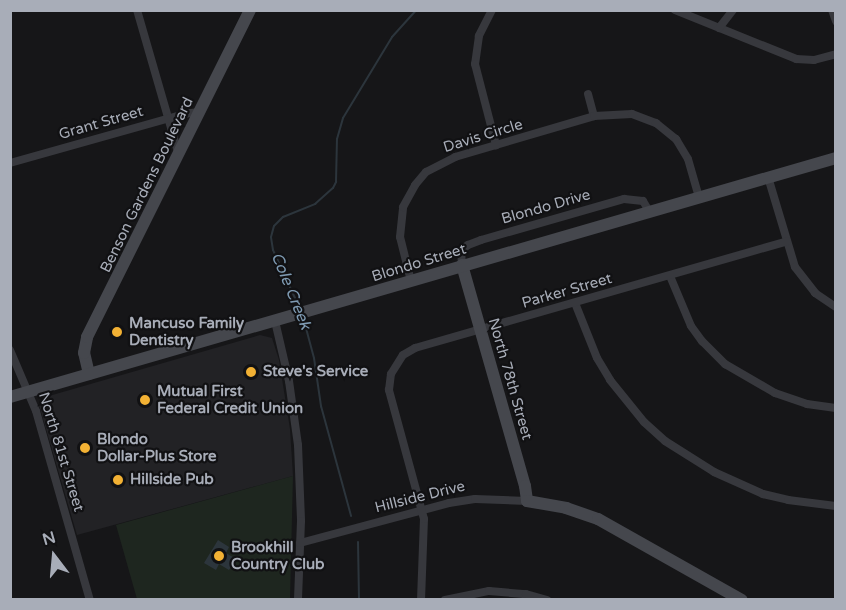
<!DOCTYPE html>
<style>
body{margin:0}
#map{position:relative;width:846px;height:610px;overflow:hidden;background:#161618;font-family:"Varela Round",sans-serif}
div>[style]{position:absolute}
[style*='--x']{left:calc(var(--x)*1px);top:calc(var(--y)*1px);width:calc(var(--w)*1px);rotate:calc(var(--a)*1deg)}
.built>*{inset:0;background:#222225}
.green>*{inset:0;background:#1e261f}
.water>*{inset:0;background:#2c353c}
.stream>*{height:2px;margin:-1px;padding:0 1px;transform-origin:1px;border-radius:1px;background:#2c353c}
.street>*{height:8px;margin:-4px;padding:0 4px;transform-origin:4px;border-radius:4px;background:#37383d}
.secondary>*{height:12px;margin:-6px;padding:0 6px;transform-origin:6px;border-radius:6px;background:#45474d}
.dots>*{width:16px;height:16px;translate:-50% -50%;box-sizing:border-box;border:3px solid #111113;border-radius:50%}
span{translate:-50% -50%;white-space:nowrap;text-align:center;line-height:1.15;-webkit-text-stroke:4.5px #111113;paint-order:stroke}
.street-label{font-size:15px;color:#a8adb8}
.poi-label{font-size:15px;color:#a8adb8;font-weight:700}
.left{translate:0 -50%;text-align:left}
.water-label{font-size:16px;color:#7f9bb3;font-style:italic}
.frame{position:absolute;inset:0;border:12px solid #a8adb8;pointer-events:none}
.north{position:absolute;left:24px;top:526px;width:60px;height:60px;-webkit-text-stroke:4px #111113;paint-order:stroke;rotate:344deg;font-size:16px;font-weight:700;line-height:24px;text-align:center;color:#a8adb8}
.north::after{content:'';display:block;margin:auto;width:21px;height:27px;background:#a8adb8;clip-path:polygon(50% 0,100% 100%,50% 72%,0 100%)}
</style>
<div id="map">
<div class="built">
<i style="clip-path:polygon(260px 335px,272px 338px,279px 360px,290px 429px,293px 476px,77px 535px,39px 405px,42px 398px)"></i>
</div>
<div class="green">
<i style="clip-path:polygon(293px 476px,290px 599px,137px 599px,116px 525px)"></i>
</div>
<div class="water">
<i style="clip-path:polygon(218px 540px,229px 547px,226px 553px,236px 559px,229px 570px,219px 564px,216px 570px,204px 563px)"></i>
</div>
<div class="stream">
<i style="--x:300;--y:309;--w:65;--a:-114.6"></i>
<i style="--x:273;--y:250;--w:13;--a:-99"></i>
<i style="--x:271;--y:237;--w:11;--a:-75"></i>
<i style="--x:274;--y:226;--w:13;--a:-45"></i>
<i style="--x:283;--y:217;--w:35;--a:-22"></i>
<i style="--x:315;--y:204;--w:24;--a:-42"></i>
<i style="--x:333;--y:188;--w:7;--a:-63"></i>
<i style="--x:336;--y:182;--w:43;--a:-88.7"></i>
<i style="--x:337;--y:139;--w:22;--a:-74"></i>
<i style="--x:343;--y:118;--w:95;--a:-58.8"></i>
<i style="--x:392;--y:37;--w:36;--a:-48"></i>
<i style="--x:303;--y:317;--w:42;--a:75"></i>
<i style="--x:314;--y:358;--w:49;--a:81.7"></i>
<i style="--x:321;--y:406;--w:114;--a:74.7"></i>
<i style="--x:358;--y:542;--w:58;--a:89"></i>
</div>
<div class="street">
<i style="--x:137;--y:10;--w:148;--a:73.9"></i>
<i style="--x:492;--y:10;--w:29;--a:117"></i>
<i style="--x:479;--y:36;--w:28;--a:98"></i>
<i style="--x:475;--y:64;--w:84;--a:75.5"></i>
<i style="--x:675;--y:10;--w:131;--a:22"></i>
<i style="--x:796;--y:59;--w:18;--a:3"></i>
<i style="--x:814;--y:60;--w:23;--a:-15"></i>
<i style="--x:832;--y:10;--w:12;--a:70"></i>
<i style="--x:719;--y:28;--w:23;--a:-52"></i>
<i style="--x:588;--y:94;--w:23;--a:75"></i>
<i style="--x:10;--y:163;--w:181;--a:-15.7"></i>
<i style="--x:184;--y:114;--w:15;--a:-8"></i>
<i style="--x:768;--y:177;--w:94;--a:73.3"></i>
<i style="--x:795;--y:267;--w:33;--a:52"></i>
<i style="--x:815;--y:293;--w:25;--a:34"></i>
<i style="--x:462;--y:265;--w:14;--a:-94"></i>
<i style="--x:461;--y:251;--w:9;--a:-41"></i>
<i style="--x:468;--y:245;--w:14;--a:-21"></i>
<i style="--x:481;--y:240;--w:149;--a:-16"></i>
<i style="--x:624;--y:199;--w:19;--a:6"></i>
<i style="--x:643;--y:201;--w:12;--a:59"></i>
<i style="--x:670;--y:276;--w:54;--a:67.2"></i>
<i style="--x:691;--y:326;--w:19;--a:54"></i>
<i style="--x:702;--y:341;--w:33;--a:45"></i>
<i style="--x:725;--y:364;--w:58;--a:30.1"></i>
<i style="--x:775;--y:393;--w:34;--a:19"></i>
<i style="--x:807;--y:404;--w:29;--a:8"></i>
<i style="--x:411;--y:281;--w:45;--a:-104"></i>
<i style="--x:400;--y:237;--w:30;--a:-84"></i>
<i style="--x:403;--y:207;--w:25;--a:-61"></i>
<i style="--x:415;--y:185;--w:17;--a:-50"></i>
<i style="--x:426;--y:172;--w:33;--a:-27"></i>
<i style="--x:455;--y:157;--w:145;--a:-16.4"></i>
<i style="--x:594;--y:116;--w:38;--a:-3"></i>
<i style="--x:632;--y:114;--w:26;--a:21"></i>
<i style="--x:656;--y:123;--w:26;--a:39"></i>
<i style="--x:676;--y:139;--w:23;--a:59"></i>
<i style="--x:688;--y:159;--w:40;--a:74"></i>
<i style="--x:575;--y:303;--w:59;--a:68.2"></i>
<i style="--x:597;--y:358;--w:26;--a:59"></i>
<i style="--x:610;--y:380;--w:54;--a:51"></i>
<i style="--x:644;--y:422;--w:28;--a:42"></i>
<i style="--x:665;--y:441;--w:58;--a:32.3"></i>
<i style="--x:714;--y:472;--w:54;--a:24.2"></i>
<i style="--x:763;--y:494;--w:26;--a:13"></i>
<i style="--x:788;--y:500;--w:48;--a:7.1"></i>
<i style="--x:275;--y:321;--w:62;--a:76.9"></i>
<i style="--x:289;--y:381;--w:65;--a:82"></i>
<i style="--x:298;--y:445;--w:76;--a:87.7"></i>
<i style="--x:301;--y:521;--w:79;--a:92.2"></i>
<i style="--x:10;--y:350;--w:66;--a:66.9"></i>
<i style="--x:36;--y:411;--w:197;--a:74.1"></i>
<i style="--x:300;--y:543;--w:154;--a:-15"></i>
<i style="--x:449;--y:503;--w:26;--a:-9"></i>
<i style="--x:475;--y:499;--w:52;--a:2.2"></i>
<i style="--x:421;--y:600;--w:81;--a:-87.9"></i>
<i style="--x:424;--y:519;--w:134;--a:-105.2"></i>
<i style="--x:389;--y:390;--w:16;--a:-83"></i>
<i style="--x:391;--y:374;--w:22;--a:-58"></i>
<i style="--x:403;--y:355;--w:14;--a:-30"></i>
<i style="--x:415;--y:348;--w:387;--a:-16"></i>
<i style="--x:445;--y:600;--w:45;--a:-11.6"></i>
<i style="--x:489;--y:591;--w:37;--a:5"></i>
<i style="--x:526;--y:594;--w:22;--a:16"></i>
</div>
<div class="secondary">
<i style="--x:462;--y:265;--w:230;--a:74.1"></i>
<i style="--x:525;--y:486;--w:15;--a:82"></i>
<i style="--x:527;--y:501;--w:40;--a:10"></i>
<i style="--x:566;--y:508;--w:34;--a:19"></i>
<i style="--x:598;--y:519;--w:165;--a:29.4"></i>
<i style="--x:89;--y:374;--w:22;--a:-103"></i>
<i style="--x:84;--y:353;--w:16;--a:-79"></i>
<i style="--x:87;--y:337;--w:365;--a:-63.5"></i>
<i style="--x:10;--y:397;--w:860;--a:-16.14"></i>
</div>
<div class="dots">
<i style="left:117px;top:332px;background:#f2b134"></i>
<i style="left:251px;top:372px;background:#f2b134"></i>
<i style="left:145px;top:400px;background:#f2b134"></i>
<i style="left:85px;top:448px;background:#f2b134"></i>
<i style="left:118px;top:480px;background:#f2b134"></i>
<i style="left:219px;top:556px;background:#f2b134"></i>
</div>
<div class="street-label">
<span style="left:101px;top:123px;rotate:-16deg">Grant Street</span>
<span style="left:483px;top:136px;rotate:-17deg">Davis Circle</span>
<span style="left:147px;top:185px;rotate:-64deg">Benson Gardens Boulevard</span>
<span style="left:546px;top:207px;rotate:-16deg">Blondo Drive</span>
<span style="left:419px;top:263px;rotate:-17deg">Blondo Street</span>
<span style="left:567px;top:291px;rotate:-16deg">Parker Street</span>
<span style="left:510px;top:379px;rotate:74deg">North 78th Street</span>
<span style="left:61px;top:452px;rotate:73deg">North 81st Street</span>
<span style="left:420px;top:497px;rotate:-14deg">Hillside Drive</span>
</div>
<div class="poi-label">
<span class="left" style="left:129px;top:332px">Mancuso Family<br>Dentistry</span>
<span class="left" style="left:263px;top:372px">Steve's Service</span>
<span class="left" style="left:157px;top:400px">Mutual First<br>Federal Credit Union</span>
<span class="left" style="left:97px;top:448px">Blondo<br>Dollar-Plus Store</span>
<span class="left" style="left:130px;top:480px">Hillside Pub</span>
<span class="left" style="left:231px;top:556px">Brookhill<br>Country Club</span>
</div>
<div class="water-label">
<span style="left:291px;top:291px;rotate:68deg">Cole Creek</span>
</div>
<div class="frame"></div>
<div class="north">N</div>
</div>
